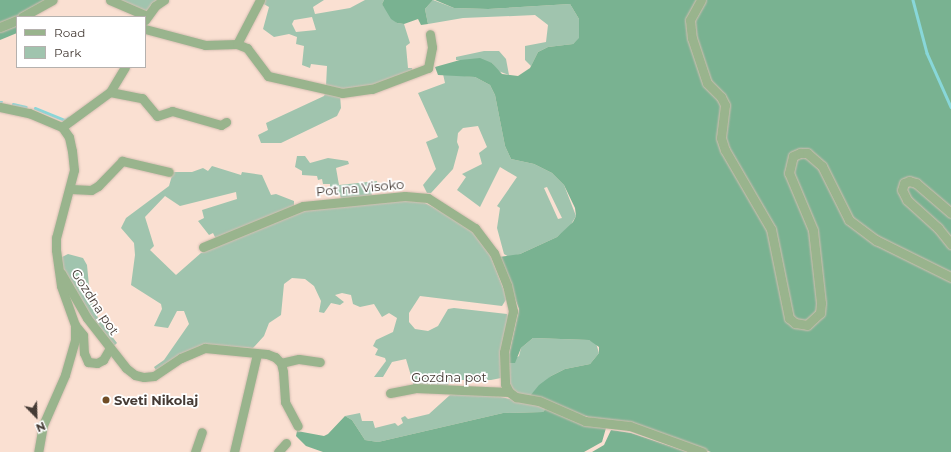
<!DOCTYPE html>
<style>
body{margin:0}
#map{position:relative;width:951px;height:452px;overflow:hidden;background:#fae0d2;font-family:Montserrat,sans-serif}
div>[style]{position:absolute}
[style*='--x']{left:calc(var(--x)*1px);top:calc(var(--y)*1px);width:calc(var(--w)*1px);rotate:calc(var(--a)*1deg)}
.green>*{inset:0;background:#a0c4ae}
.forest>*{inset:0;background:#79b291}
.stream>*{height:2.5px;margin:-1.25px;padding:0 1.25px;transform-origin:1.25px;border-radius:1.25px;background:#88d7d9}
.roads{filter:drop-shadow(0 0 1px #d6bfb3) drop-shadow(0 0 1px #d6bfb3)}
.minor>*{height:9px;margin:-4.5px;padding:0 4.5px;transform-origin:4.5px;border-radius:4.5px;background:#99b48d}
.dots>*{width:11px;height:11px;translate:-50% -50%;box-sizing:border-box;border:2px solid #fff;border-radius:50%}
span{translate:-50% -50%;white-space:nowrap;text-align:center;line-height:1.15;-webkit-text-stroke:3.5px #fff;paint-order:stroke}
.street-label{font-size:13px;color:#453b35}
.poi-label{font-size:13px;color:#453b35;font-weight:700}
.left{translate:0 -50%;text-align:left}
.legend{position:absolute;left:16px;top:16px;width:130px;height:52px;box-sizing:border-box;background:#fff;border:1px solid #b5b1ae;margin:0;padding:5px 7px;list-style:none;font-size:12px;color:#453b35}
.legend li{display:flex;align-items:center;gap:8px;height:20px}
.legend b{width:20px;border:1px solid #b5b1ae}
.north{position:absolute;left:16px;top:396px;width:40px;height:40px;-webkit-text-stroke:3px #fff;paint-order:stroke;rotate:157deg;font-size:11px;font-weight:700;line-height:16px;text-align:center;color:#453b35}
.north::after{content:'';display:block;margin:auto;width:14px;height:18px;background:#453b35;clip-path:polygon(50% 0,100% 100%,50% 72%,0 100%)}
</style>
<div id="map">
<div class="green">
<i style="clip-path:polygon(116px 0,157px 0,145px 13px)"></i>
<i style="clip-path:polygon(evenodd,263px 0,324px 0,313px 7px,315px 14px,350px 8px,365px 0,384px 0,382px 4px,397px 23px,404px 24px,410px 43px,406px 46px,408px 68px,412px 68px,413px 71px,354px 91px,326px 86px,327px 66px,311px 64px,310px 68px,302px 65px,304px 46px,296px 44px,297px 37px,289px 34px,274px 37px,263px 29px,269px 7px,262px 3px,263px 0,312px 17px,316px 30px,296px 32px,292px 24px,294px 20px,312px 17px)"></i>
<i style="clip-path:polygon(433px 0,454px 8px,488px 9px,570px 4px,579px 19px,580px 38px,573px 44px,548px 47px,538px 52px,531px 66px,525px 60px,525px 46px,546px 42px,548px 25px,535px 15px,463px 18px,428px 24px,425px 9px)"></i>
<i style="clip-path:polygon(484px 51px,499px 51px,506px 59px,509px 75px,498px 71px,492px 63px,456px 60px,456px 57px)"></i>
<i style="clip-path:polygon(evenodd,443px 74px,475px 77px,490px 85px,495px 95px,505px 146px,511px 159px,534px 164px,552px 173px,564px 185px,576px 216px,570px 226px,557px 237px,520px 254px,509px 257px,504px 254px,497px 228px,500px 208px,497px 206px,517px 177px,500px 167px,480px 207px,457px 190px,466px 177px,462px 174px,482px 164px,479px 153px,487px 147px,478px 126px,463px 128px,458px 133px,457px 142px,459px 147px,453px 169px,431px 193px,427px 193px,423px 185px,436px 169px,426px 142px,438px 137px,418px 93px,445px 83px,443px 74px,547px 187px,562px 218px,558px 219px,544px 188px,547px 187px)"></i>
<i style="clip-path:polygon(326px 91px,340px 95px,341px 108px,337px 116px,281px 143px,261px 143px,258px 135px,268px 130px,266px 123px,324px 96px)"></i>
<i style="clip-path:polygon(297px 156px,305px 156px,310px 163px,328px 158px,348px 161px,349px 164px,336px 168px,339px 185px,377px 181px,377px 187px,371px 187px,372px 196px,341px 200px,340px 194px,330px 193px,330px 184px,323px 184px,322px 179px,318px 180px,317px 176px,302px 175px,302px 171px,295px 167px)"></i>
<i style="clip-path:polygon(212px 166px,241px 175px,242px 172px,262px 175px,271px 195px,276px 194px,294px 201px,294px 206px,216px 239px,213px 233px,209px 235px,198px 221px,204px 218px,202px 210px,237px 199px,236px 192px,180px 206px,165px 196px,145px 217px,154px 246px,150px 250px,176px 275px,201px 253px,300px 212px,315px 208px,398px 199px,423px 202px,470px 226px,486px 244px,507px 298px,502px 306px,420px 296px,409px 313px,409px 322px,415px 329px,428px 331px,438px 326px,448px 309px,454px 308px,507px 314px,509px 318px,501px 378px,491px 380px,449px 380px,448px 388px,414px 386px,406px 359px,392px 362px,383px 377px,374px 377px,386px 361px,385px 358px,375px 355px,378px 349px,373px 346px,376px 340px,393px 332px,397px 318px,389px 313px,382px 317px,374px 304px,360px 307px,353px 304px,351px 295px,342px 293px,335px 295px,344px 302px,340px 305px,331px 303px,324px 313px,319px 312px,321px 301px,314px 286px,305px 279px,292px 278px,284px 284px,281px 315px,269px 323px,264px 336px,253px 348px,208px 346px,157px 372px,154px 367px,164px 360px,189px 324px,184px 311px,177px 311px,168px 328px,154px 326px,162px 309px,161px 304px,131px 285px,135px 255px,134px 243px,121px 228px,126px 218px,169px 186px,173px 172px,192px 172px,203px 168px,208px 171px)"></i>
<i style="clip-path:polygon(68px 254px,83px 258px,87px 265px,90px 296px,98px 318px,117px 343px,113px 347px,87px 312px,63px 271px,62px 257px)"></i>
<i style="clip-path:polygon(533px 338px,589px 340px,596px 343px,599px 353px,590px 364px,565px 369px,551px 376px,530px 396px,522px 395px,510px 390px,507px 363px,519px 356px,521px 348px)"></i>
<i style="clip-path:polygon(462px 393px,487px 394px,547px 407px,543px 412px,503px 413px,378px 442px,365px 440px,352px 420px,345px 416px,360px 413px,362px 421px,373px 421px,375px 428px,395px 423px,398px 426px,403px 423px,401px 418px,405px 416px,408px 419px,429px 414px,450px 395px)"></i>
</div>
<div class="forest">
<i style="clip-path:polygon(0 0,49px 0,0 25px)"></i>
<i style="clip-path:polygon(384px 0,433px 0,425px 9px,428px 24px,421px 25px,418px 19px,404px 24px,397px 23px,391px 19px,382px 4px)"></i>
<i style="clip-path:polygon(435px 0,951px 0,951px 452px,711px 452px,581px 415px,530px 396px,539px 385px,551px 376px,565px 369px,590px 364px,599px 353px,599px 347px,589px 340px,533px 338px,521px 348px,515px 363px,507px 363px,519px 309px,499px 257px,520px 254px,557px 237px,573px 222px,576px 216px,575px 208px,564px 185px,552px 173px,534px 164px,511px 159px,505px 146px,495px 95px,490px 85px,475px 77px,438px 75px,435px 67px,460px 60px,480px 58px,492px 63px,502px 74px,518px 76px,530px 68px,538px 52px,548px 47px,573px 44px,579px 38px,579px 19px,570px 4px,488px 9px,454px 8px)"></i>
<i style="clip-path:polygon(17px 23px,17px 33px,0 40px,0 29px)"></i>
<i style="clip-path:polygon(547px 407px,585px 424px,606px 428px,602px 442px,584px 452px,323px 452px,306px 446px,296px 436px,297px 431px,324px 436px,328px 434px,345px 416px,352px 420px,365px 440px,378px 442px,503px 413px,543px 412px)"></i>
<i style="clip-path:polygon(611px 430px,631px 433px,688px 452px,592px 452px,604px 445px)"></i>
</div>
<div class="stream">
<i style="--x:913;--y:0;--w:55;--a:75.2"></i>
<i style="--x:927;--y:53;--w:59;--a:66"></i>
<i style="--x:0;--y:102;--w:2;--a:0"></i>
<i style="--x:13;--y:104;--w:13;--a:13"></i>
<i style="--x:35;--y:108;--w:32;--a:22"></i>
<i style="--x:65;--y:120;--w:4;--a:-34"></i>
</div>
<div class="roads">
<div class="minor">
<i style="--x:110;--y:0;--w:40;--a:23.4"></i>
<i style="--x:701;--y:0;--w:23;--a:119"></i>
<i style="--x:690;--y:20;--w:18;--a:84"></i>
<i style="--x:692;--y:38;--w:47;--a:71.6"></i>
<i style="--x:707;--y:83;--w:20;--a:45"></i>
<i style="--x:721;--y:97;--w:9;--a:63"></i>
<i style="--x:725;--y:105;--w:33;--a:97"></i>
<i style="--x:721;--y:138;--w:13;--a:72"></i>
<i style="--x:725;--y:150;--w:91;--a:59.8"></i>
<i style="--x:771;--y:229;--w:91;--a:78.6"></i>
<i style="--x:789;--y:318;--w:8;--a:40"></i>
<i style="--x:795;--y:323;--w:12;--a:9"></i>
<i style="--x:807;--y:325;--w:18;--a:-43"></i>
<i style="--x:820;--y:313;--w:10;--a:-84"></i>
<i style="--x:821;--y:303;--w:73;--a:-96.3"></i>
<i style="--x:813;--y:230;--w:62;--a:-112.8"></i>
<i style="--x:789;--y:173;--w:17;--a:-77"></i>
<i style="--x:793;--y:156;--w:8;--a:-23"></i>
<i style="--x:800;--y:153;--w:7;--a:0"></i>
<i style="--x:807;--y:153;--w:20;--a:41"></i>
<i style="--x:822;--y:166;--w:60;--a:63.4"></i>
<i style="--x:849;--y:220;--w:34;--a:37"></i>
<i style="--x:876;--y:240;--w:84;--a:26.3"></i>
<i style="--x:22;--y:17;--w:35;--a:-29"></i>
<i style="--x:145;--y:20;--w:17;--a:-54"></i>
<i style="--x:155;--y:6;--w:11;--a:-34"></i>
<i style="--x:0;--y:27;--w:18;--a:-22"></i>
<i style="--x:145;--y:29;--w:62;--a:14.9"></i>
<i style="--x:205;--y:45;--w:32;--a:-2"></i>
<i style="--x:237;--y:44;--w:11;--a:22"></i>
<i style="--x:247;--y:48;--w:35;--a:53"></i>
<i style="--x:268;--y:76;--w:76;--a:12.9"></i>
<i style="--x:342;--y:93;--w:30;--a:-8"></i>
<i style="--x:372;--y:89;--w:60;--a:-20.6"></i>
<i style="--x:428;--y:68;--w:21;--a:-79"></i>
<i style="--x:432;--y:47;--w:13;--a:-99"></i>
<i style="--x:237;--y:44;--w:50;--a:-62.4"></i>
<i style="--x:110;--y:92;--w:33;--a:11"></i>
<i style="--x:142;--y:98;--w:23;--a:50"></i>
<i style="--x:157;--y:116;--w:16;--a:-18"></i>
<i style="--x:172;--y:111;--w:51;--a:15.9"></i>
<i style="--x:221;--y:125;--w:6;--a:-31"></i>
<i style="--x:0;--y:107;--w:30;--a:12"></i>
<i style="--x:29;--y:113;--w:36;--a:23"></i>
<i style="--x:62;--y:127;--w:12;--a:55"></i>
<i style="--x:69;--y:137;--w:14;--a:78"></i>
<i style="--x:72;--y:151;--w:19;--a:84"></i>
<i style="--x:74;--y:170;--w:70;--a:104.8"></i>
<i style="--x:56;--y:238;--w:12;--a:90"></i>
<i style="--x:56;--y:250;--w:36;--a:82"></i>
<i style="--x:61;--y:286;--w:41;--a:70.3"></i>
<i style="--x:75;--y:325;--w:15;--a:90"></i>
<i style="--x:75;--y:340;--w:36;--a:106"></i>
<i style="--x:65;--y:375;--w:55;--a:113.7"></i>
<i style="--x:43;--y:425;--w:27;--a:100"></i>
<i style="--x:62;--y:127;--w:59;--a:-36.1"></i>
<i style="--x:110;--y:92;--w:29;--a:-59"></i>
<i style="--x:71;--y:189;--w:20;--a:3"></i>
<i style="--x:91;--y:190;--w:8;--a:-30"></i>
<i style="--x:98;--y:186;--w:35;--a:-46"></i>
<i style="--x:122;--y:161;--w:48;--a:13.2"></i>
<i style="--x:951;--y:213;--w:46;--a:-139.4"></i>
<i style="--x:916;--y:183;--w:7;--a:-164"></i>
<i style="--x:909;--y:181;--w:5;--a:158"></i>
<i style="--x:904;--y:183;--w:7;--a:106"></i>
<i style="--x:902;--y:190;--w:11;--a:63"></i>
<i style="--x:907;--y:200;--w:42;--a:42.1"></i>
<i style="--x:938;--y:228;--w:21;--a:51"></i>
<i style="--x:203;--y:247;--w:108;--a:-22.3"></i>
<i style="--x:303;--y:206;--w:102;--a:-5.6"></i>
<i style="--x:405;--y:196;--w:23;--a:5"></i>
<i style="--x:428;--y:198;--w:56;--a:32.6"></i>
<i style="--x:475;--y:228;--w:31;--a:53"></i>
<i style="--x:494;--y:253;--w:35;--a:68"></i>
<i style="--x:507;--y:285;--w:27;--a:77"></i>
<i style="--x:513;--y:311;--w:42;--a:102.4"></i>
<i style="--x:504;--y:352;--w:32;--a:88"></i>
<i style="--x:505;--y:384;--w:9;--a:63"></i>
<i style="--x:509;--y:392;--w:9;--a:36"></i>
<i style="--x:516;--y:397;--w:23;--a:10"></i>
<i style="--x:539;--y:401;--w:50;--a:23.5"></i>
<i style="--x:585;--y:421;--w:45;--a:6.3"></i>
<i style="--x:630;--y:426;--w:77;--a:19.9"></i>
<i style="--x:61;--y:273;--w:52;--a:60"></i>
<i style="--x:87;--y:318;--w:63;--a:52"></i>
<i style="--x:126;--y:368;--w:11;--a:38"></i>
<i style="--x:135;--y:375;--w:9;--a:13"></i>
<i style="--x:144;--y:377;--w:10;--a:-6"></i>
<i style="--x:154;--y:376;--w:32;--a:-34"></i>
<i style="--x:181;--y:358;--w:26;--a:-23"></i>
<i style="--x:205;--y:348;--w:62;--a:5.5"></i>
<i style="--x:267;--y:354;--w:9;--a:21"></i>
<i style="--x:275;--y:357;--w:8;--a:45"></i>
<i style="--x:281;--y:363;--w:9;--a:77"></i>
<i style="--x:283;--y:372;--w:30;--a:86"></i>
<i style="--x:285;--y:402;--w:27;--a:62"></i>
<i style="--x:75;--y:325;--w:13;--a:51"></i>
<i style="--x:83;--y:335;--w:18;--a:87"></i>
<i style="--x:84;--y:353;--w:10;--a:66"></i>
<i style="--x:88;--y:362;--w:9;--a:6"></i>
<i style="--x:97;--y:363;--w:7;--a:-27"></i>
<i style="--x:103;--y:360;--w:14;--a:-60"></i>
<i style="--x:281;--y:363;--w:18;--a:-13"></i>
<i style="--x:299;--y:359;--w:21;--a:8"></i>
<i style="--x:390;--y:393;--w:25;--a:-11"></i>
<i style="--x:415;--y:388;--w:94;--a:2.4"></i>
<i style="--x:195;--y:452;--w:21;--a:-71"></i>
<i style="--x:234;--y:452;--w:101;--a:-76.8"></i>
<i style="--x:278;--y:452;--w:12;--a:-48"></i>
</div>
</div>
<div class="dots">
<i style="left:106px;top:400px;background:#704d26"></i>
</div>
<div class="street-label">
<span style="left:360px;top:188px;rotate:-5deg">Pot na Visoko</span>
<span style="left:95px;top:302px;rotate:57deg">Gozdna pot</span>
<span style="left:449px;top:377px">Gozdna pot</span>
</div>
<div class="poi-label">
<span class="left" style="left:114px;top:400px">Sveti Nikolaj</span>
</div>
<ul class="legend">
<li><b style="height:5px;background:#99b48d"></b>Road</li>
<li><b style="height:11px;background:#a0c4ae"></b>Park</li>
</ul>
<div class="north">N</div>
</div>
